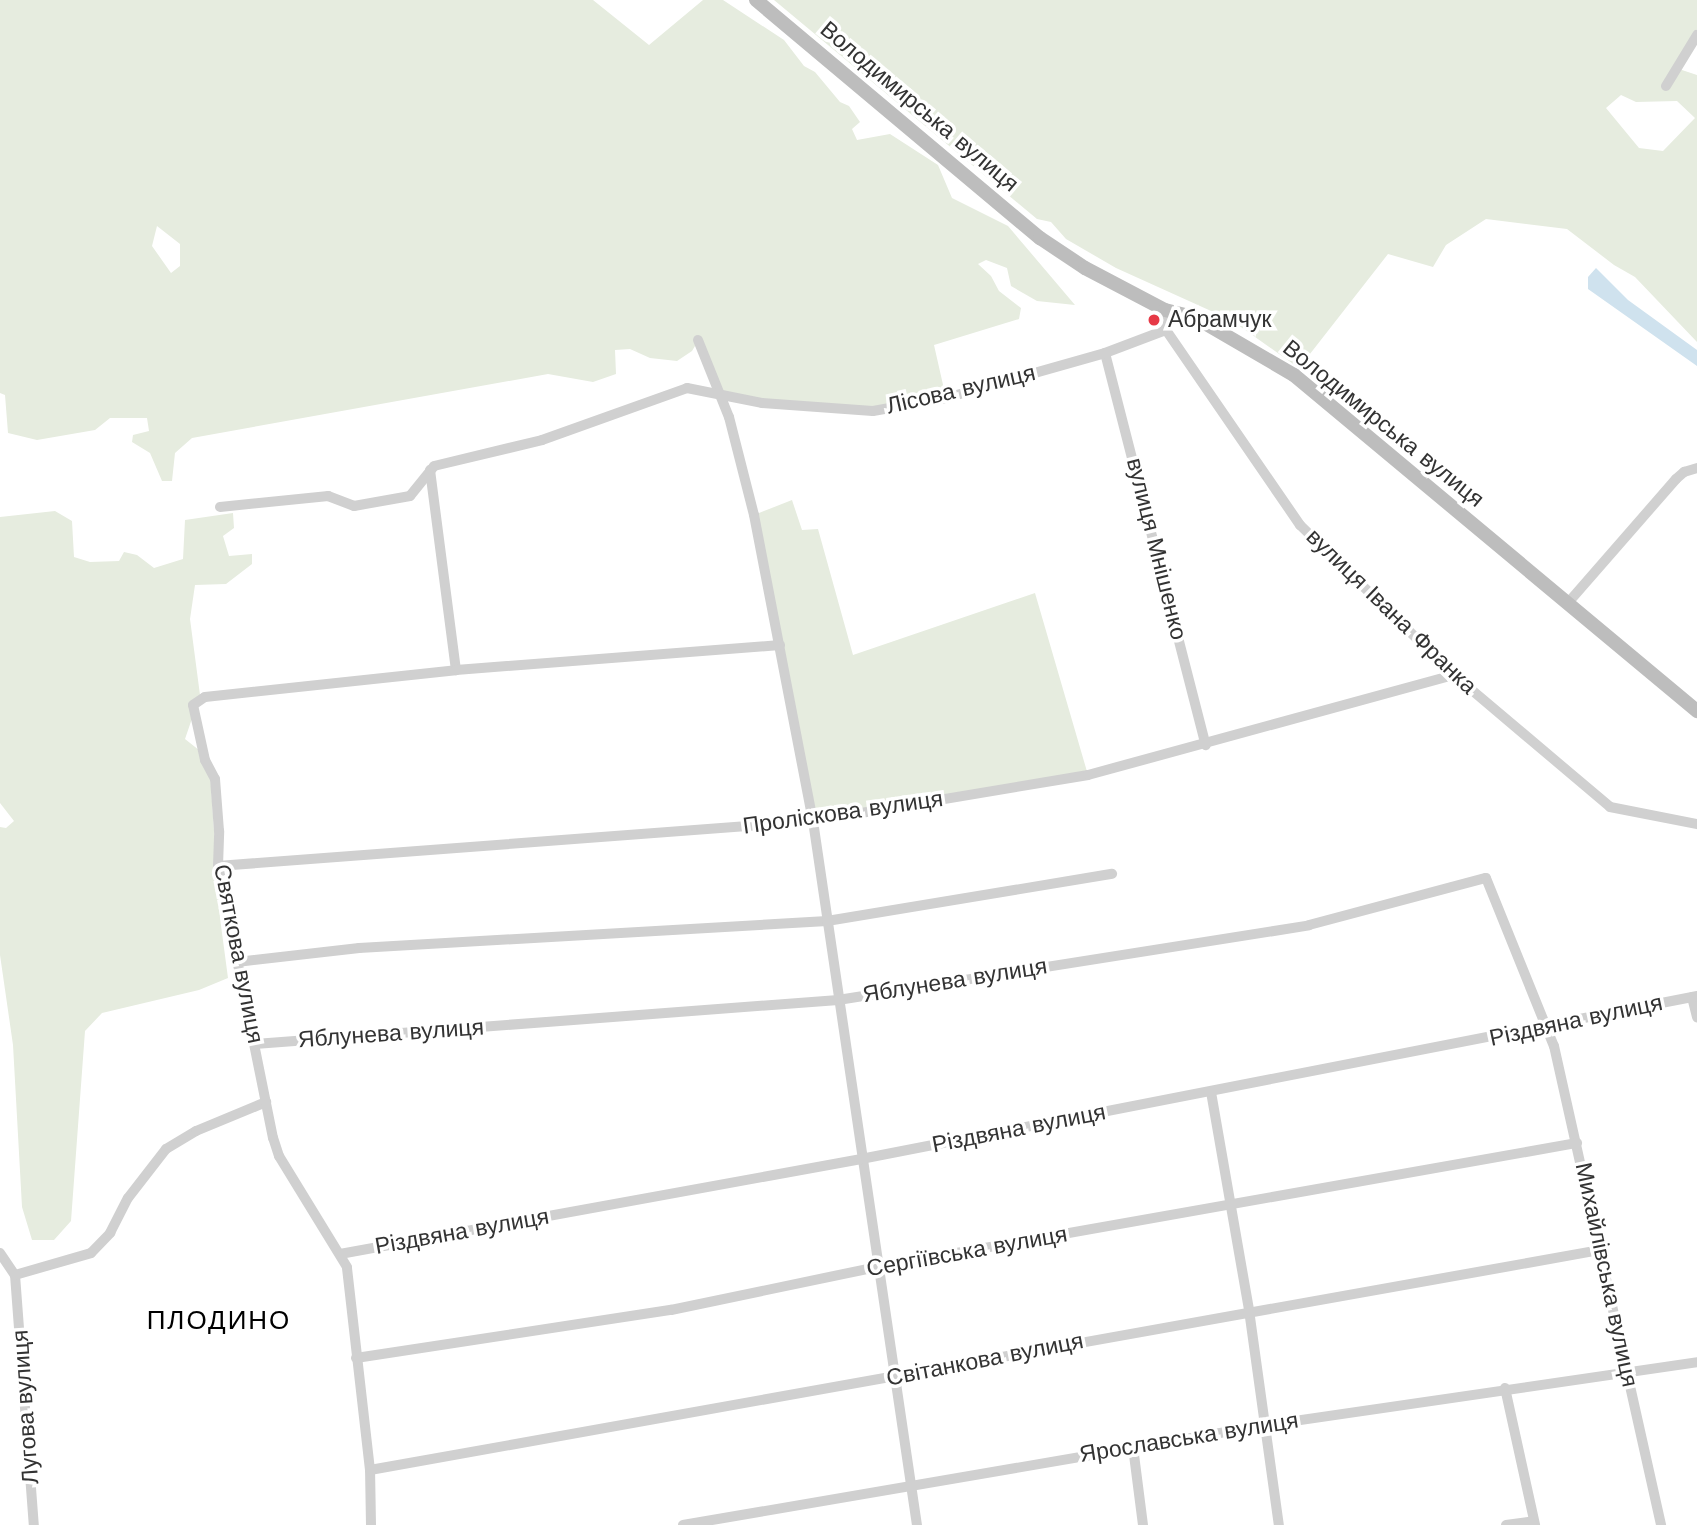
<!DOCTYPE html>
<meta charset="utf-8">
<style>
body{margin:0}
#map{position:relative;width:1697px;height:1525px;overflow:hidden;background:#fff;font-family:"Work Sans",sans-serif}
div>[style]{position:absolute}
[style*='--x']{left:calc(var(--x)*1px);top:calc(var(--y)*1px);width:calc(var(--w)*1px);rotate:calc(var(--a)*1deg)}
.green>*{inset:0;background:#e6ecdf}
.water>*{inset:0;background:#cfe2ee}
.minor>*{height:10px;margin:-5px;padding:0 5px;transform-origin:5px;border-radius:5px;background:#d0d0d0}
.secondary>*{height:14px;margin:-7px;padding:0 7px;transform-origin:7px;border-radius:7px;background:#bdbdbd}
.dots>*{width:19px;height:19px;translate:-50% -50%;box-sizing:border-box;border:4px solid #fff;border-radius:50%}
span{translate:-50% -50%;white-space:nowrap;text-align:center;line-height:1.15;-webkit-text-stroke:7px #fff;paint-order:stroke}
.street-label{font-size:23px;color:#333}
.poi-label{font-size:23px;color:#333}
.left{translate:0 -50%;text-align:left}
.quarter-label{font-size:26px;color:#000;letter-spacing:2px}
</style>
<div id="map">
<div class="green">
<i style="clip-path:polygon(evenodd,0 0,593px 0,649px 45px,703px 0,723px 0,784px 40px,804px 66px,815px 72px,840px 102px,849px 106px,860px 122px,852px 129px,857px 140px,890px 134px,938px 165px,952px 198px,1008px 226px,1075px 305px,1037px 301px,1011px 286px,1007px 268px,986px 260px,978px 264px,991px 276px,999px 291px,1021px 308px,1019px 319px,934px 345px,946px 398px,873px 411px,722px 397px,698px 341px,692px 351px,677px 361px,650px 358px,630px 349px,615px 350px,616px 374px,593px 382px,548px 374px,192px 438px,175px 453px,172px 481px,162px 481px,150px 453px,132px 442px,133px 435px,149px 431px,147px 418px,110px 418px,95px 430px,37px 440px,8px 433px,5px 395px,0 393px,0 0,157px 226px,180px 244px,180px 266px,171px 273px,152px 246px,157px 226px)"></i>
<i style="clip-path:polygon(evenodd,774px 0,1697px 0,1697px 29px,1676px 68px,1697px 75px,1697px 342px,1635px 277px,1614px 265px,1567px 229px,1486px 219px,1446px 245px,1433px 267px,1388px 254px,1299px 368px,1231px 320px,1116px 268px,1066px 239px,1051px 222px,1037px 219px,774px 0,1621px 95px,1636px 102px,1677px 101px,1695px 118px,1663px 151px,1639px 148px,1606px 108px,1621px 95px)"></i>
<i style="clip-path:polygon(792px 500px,802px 530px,818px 529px,853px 655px,1035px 593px,1088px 775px,813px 821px,754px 515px)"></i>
<i style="clip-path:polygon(55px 511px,72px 521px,74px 557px,90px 562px,119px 561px,124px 552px,137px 555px,154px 568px,183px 559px,185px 520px,233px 513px,234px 528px,223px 536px,229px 556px,252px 554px,252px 564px,226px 584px,195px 585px,190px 619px,200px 695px,185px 739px,209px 758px,220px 918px,228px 978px,199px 990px,102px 1013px,85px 1031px,71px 1221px,54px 1240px,32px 1240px,22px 1207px,13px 1045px,0 955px,0 827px,6px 828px,14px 821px,0 803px,0 517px)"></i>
</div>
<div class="water">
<i style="clip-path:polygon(1596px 268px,1628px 300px,1697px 350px,1697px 366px,1588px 289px,1588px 277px)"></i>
</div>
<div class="minor">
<i style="--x:1666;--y:86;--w:60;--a:-58.7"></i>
<i style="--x:1165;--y:310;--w:20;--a:87"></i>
<i style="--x:1166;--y:330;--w:237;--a:55.5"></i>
<i style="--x:1300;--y:525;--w:215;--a:44.2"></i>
<i style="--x:1454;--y:675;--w:204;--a:40.2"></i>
<i style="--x:1610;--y:807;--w:89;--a:11.1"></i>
<i style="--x:698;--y:340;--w:83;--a:68.1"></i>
<i style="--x:729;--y:417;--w:101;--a:75.7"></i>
<i style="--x:754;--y:515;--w:312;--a:79.1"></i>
<i style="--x:813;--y:821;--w:712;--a:81.6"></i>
<i style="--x:1105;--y:353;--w:405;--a:75.6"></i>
<i style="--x:430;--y:470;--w:202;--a:82.6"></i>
<i style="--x:220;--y:507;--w:109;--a:-5.8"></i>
<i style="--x:328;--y:496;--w:28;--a:21"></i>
<i style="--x:354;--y:506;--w:57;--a:-10.1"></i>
<i style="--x:410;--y:496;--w:38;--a:-51"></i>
<i style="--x:434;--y:466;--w:111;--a:-13.5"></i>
<i style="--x:542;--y:440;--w:154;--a:-19.7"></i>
<i style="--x:687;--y:388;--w:76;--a:11.3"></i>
<i style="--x:762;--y:403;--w:111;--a:4.1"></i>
<i style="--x:873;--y:411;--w:74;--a:-10.1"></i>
<i style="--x:946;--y:398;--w:165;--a:-15.8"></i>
<i style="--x:1105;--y:353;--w:65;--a:-20.7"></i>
<i style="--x:1567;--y:604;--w:166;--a:-48.9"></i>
<i style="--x:1676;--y:479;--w:11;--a:-41"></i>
<i style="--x:1684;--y:472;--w:14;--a:-17"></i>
<i style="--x:218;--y:866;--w:597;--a:-4.33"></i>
<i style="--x:813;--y:821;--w:279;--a:-9.5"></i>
<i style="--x:1088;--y:775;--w:379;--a:-15.3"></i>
<i style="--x:237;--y:962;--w:123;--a:-6.5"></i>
<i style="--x:359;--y:948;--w:469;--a:-3.3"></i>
<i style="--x:827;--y:921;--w:289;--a:-9.4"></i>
<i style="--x:1692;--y:997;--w:21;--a:76"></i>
<i style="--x:255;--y:1044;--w:585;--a:-4.32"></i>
<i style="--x:838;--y:1000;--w:477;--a:-9"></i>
<i style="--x:1309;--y:925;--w:183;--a:-14.9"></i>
<i style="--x:1486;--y:878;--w:181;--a:68"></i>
<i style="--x:1554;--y:1046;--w:491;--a:77.4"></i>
<i style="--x:1211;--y:1092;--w:221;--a:80.1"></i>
<i style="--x:1249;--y:1310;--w:217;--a:82.1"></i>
<i style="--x:0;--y:1253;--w:27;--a:56"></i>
<i style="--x:15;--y:1275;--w:251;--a:85.7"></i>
<i style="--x:340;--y:1254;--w:530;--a:-10.33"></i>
<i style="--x:861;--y:1159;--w:852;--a:-11.03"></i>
<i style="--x:15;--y:1275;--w:79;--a:-16.1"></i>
<i style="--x:91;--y:1253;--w:28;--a:-46"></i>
<i style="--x:110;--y:1233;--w:39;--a:-63"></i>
<i style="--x:128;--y:1198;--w:62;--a:-52.2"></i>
<i style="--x:166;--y:1149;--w:35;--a:-31"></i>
<i style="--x:196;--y:1131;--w:76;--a:-22.5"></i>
<i style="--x:356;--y:1358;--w:319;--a:-8.7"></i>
<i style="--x:671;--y:1310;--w:210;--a:-11.8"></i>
<i style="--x:877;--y:1267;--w:711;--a:-10.05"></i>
<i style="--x:1505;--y:1388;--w:140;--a:77.6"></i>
<i style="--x:1133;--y:1447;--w:79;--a:82.7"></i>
<i style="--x:370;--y:1470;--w:1250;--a:-10.14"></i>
<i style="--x:371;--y:1525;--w:55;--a:-91"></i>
<i style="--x:370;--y:1470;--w:204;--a:-96.5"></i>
<i style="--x:347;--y:1267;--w:130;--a:-121.5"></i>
<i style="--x:279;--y:1156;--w:19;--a:-108"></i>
<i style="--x:273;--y:1138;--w:278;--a:-101.4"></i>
<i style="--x:218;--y:866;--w:35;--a:-88"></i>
<i style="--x:219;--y:831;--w:52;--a:-94.4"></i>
<i style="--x:215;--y:779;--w:21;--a:-118"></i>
<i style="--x:205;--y:760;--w:56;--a:-102.3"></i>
<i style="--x:193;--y:705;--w:14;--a:-34"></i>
<i style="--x:205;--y:697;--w:252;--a:-6.1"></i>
<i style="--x:456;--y:670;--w:325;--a:-4.4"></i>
<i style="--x:683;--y:1525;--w:592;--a:-9.72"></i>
<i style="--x:1267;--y:1425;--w:435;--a:-8.3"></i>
<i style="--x:1506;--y:1525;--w:28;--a:-8"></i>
</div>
<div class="secondary">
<i style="--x:756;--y:0;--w:371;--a:40"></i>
<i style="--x:1040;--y:238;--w:54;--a:33.7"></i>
<i style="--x:1085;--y:268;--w:90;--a:27.7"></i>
<i style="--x:1165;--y:310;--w:32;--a:14"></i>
<i style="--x:1196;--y:318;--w:113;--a:30.2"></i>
<i style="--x:1294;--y:375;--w:525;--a:39.82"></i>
</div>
<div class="dots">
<i style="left:1154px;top:320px;background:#e63946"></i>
</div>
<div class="street-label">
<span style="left:919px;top:107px;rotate:40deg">Володимирська вулиця</span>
<span style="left:961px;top:390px;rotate:-13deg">Лісова вулиця</span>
<span style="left:1383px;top:424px;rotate:39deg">Володимирська вулиця</span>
<span style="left:1156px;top:549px;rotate:76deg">вулиця Мнішенко</span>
<span style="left:1391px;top:612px;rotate:44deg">вулиця Івана Франка</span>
<span style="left:843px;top:813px;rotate:-8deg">Проліскова вулиця</span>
<span style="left:238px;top:954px;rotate:79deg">Святкова вулиця</span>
<span style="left:955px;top:981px;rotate:-9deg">Яблунева вулиця</span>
<span style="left:1576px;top:1021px;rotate:-12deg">Різдвяна вулиця</span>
<span style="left:391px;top:1034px;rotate:-4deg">Яблунева вулиця</span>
<span style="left:1019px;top:1129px;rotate:-11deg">Різдвяна вулиця</span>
<span style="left:462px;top:1232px;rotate:-10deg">Різдвяна вулиця</span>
<span style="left:967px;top:1252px;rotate:-10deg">Сергіївська вулиця</span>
<span style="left:1606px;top:1275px;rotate:78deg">Михайлівська вулиця</span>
<span style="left:985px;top:1360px;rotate:-11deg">Світанкова вулиця</span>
<span style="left:26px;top:1407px;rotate:-94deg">Лугова вулиця</span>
<span style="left:1189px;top:1438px;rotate:-9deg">Ярославська вулиця</span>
</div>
<div class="poi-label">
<span class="left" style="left:1168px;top:320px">Абрамчук</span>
</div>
<div class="quarter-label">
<span style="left:219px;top:1321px">ПЛОДИНО</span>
</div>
</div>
